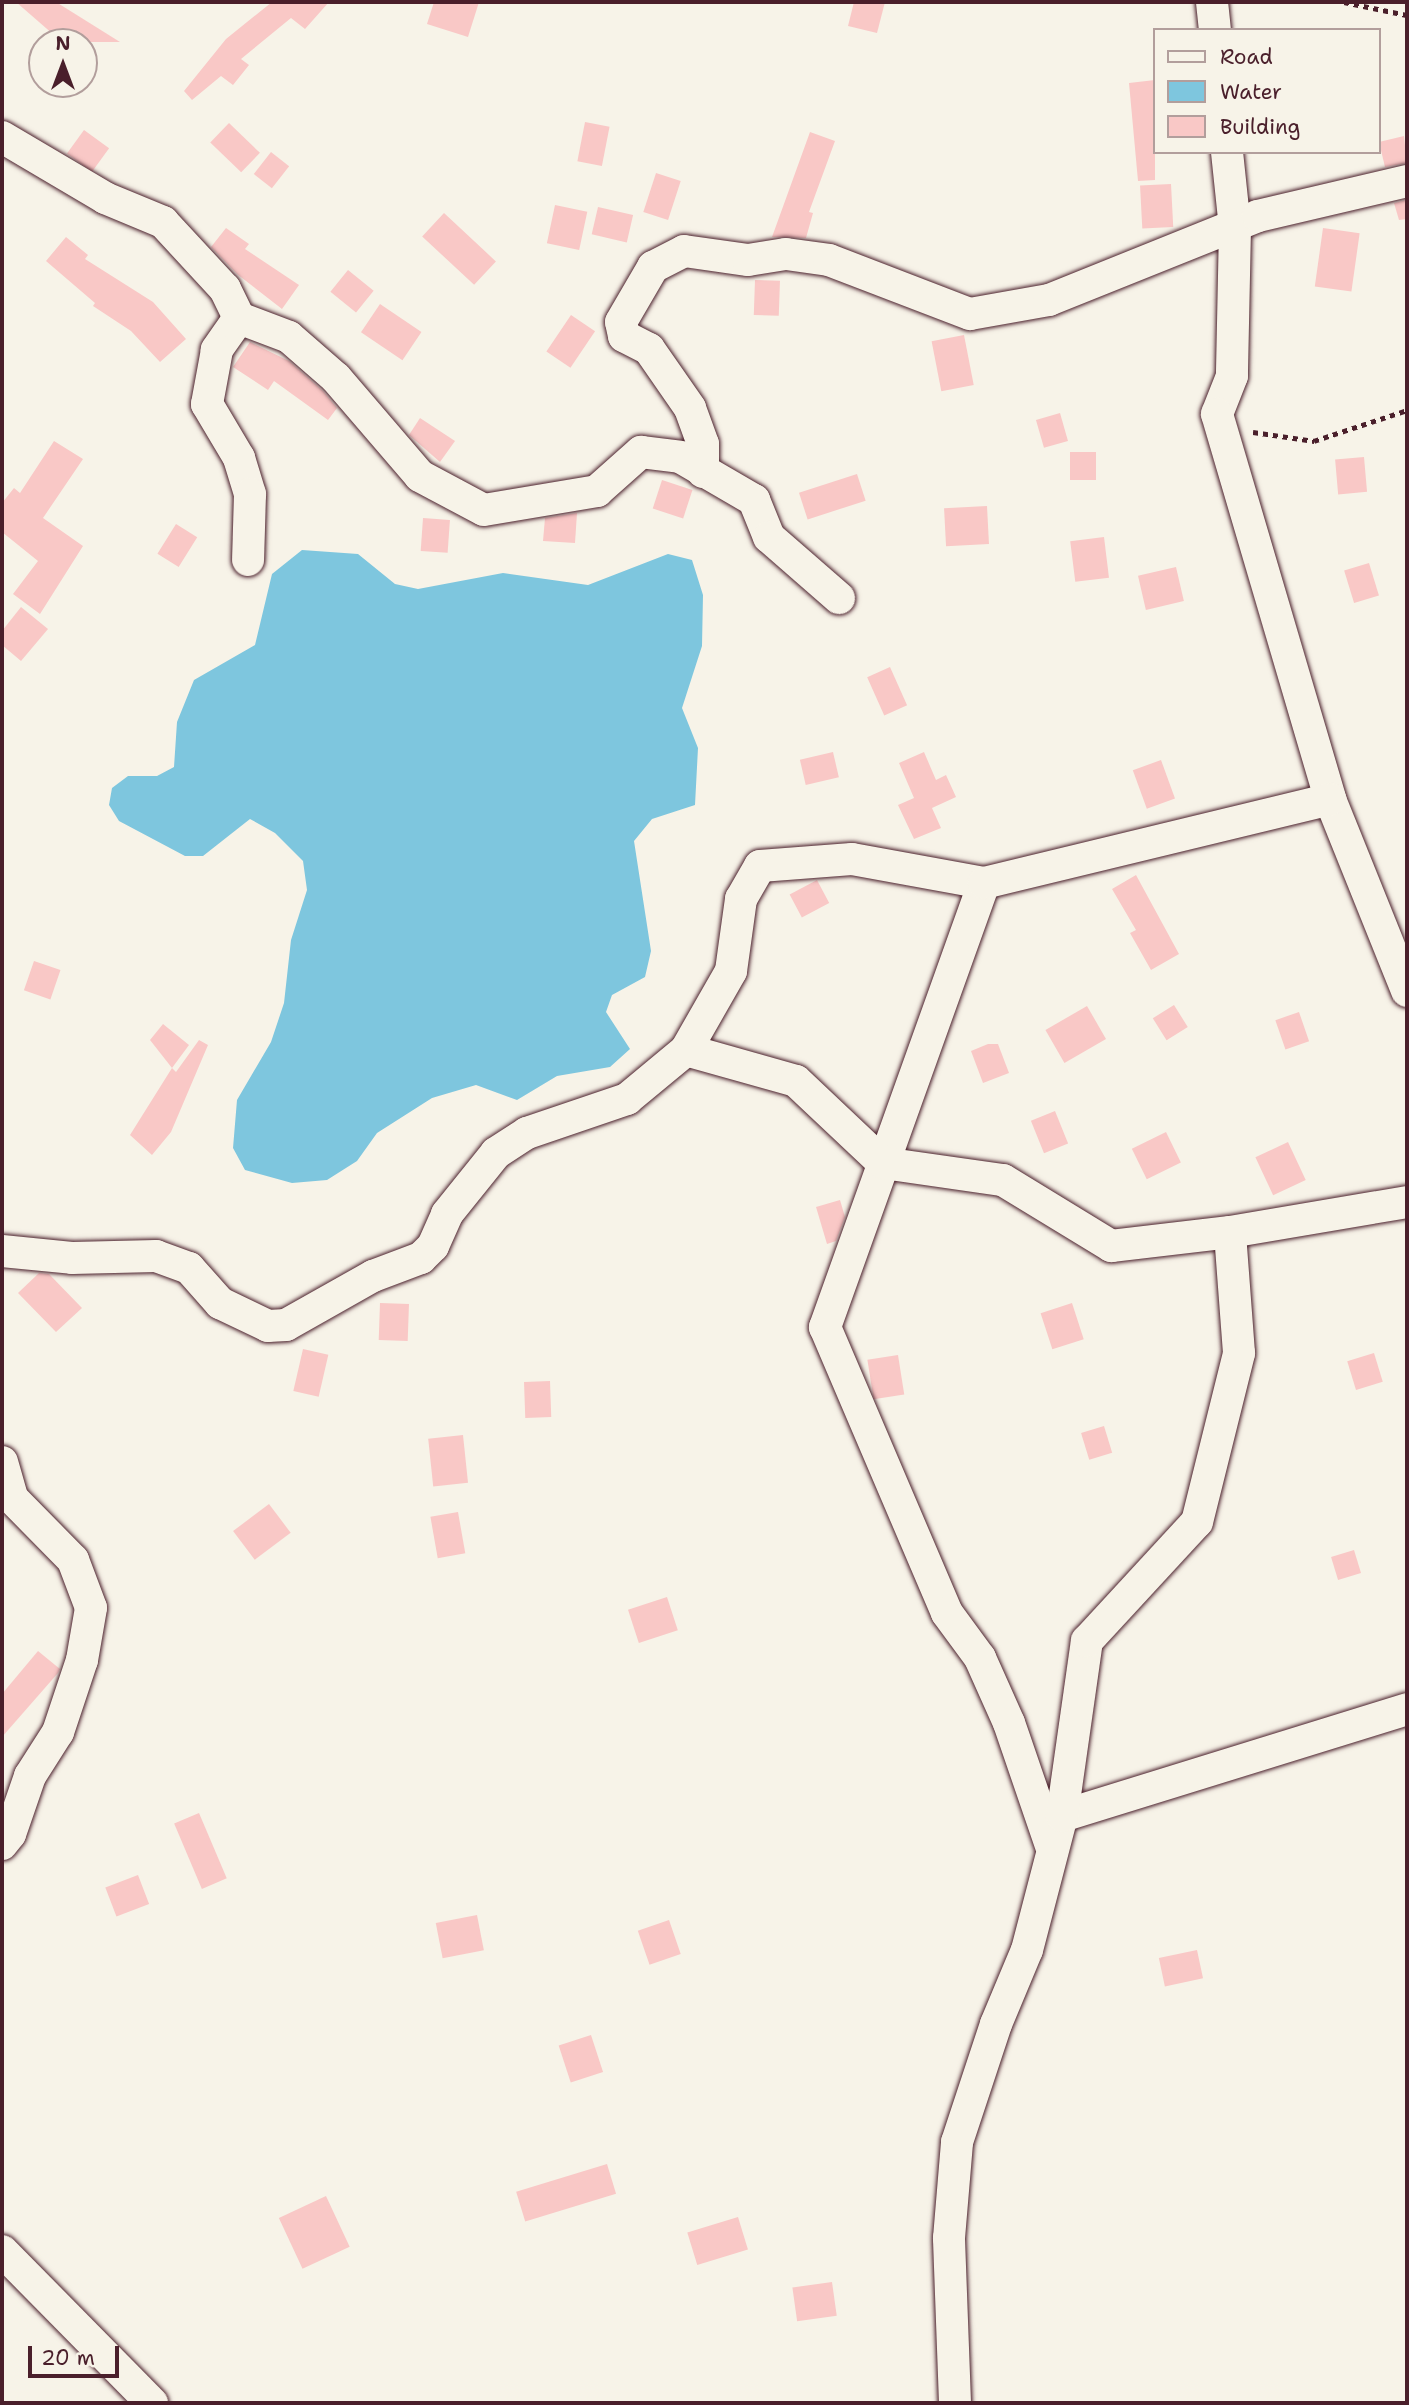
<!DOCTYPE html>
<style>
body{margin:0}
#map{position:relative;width:1409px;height:2405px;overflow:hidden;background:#f7f3e8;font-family:"Shantell Sans",sans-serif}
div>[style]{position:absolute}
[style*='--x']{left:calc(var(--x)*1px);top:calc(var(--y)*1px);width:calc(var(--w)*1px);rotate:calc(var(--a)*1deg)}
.water>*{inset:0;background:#7ec6de}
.building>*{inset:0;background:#f9c8c6;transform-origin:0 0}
.path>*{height:4.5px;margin-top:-2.25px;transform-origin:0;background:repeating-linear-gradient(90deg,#4a1f2b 0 5px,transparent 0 10px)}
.roads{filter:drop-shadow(0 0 2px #4a1f2b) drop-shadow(0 0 2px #4a1f2b)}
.minor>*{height:32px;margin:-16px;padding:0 16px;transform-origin:16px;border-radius:16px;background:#f7f3e8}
span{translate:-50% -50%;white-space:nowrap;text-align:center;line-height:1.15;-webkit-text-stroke:7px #f7f3e8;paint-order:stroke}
.frame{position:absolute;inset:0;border:4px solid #4a1f2b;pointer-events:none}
.legend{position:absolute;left:1153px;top:28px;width:228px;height:126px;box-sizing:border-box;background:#f7f3e8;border:2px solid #b29e9c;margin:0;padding:9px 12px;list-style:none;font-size:21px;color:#4a1f2b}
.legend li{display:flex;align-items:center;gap:14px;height:35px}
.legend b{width:35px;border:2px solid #b29e9c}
.north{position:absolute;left:28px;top:28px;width:70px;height:70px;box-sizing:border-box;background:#f7f3e8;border:2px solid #b29e9c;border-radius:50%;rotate:0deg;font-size:19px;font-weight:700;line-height:28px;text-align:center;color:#4a1f2b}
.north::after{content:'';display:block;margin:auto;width:24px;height:32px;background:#4a1f2b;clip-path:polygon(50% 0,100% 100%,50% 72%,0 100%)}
.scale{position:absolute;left:28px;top:2346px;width:91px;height:32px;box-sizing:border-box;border:4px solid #4a1f2b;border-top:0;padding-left:9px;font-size:21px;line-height:24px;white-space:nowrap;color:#4a1f2b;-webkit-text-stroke:5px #f7f3e8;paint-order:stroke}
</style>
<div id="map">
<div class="water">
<i style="clip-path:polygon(302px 550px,358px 554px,395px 584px,418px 589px,503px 573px,588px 585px,668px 554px,692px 560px,703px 595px,702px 646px,682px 708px,698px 748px,695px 805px,652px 819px,634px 841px,651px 951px,645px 977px,612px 995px,606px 1012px,630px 1049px,610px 1067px,557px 1076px,517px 1100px,476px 1085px,432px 1098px,377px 1133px,357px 1161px,327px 1180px,292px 1183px,245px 1170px,233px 1148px,237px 1100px,271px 1042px,284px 1003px,291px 940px,307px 890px,303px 861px,275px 833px,250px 819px,203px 856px,185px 856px,119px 821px,109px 805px,112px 788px,128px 776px,157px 776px,174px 767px,177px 722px,194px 680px,255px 645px,272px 574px)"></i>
</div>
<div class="building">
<i style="clip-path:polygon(16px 2px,56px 2px,120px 42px,62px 42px)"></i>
<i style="clip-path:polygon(272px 2px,329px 2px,305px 29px,291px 18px,241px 59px,249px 65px,233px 85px,221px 76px,192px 100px,184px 91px,226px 39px)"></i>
<i style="clip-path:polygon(434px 2px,479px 2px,468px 37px,427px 24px)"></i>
<i style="clip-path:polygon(854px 2px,885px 2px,877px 33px,848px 26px)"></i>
<i style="clip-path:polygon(1155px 80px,1155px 180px,1138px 181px,1129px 83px)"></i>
<i style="left:585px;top:122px;width:25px;height:40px;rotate:11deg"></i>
<i style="left:229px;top:123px;width:43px;height:27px;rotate:44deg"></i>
<i style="left:84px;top:130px;width:31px;height:29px;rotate:36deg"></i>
<i style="clip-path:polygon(810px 132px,835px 141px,809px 212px,813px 213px,806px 238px,772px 237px)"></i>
<i style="clip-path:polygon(1404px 136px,1407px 163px,1385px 167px,1379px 142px)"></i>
<i style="left:271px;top:152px;width:23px;height:28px;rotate:38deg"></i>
<i style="left:656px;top:173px;width:26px;height:41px;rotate:18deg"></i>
<i style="left:1171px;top:184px;width:43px;height:31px;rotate:87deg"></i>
<i style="clip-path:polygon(1407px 200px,1407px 219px,1399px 220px,1394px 203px)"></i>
<i style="left:555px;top:205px;width:33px;height:39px;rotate:12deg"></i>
<i style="left:598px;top:207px;width:36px;height:28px;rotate:13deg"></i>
<i style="left:444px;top:213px;width:71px;height:32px;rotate:43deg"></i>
<i style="clip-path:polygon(226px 228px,249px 244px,245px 249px,299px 285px,282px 309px,237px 274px,211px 247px)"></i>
<i style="left:1323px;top:228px;width:37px;height:59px;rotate:8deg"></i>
<i style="clip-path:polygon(66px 237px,88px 255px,85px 259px,153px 302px,186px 339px,160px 362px,131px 331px,93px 306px,95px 303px,46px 261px)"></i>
<i style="left:348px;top:270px;width:33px;height:28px;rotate:39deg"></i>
<i style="left:755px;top:280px;width:25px;height:35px;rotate:2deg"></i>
<i style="left:380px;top:304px;width:50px;height:34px;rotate:34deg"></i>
<i style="left:571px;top:315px;width:29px;height:44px;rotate:34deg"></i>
<i style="left:964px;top:335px;width:51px;height:33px;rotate:79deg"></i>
<i style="clip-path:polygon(250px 342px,289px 361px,323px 391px,337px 408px,328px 420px,274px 381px,268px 390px,233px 367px)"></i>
<i style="left:1060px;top:413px;width:29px;height:25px;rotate:74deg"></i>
<i style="clip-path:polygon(420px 418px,455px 441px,440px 462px,409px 435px)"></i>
<i style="clip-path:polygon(54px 441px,83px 459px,43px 518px,83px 546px,40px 614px,13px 594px,38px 561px,2px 532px,2px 503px,14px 488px,20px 493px)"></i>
<i style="left:1070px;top:452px;width:26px;height:28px"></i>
<i style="left:1364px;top:457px;width:35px;height:29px;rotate:85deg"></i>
<i style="left:857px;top:474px;width:28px;height:61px;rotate:72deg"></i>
<i style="left:662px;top:480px;width:32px;height:30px;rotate:18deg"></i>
<i style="left:987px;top:506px;width:38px;height:43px;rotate:87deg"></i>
<i style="clip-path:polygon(577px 513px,575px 543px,543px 541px,545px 518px)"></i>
<i style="left:423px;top:518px;width:27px;height:33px;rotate:4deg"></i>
<i style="left:176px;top:524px;width:25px;height:35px;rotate:32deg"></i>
<i style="left:1104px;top:537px;width:41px;height:34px;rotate:83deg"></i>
<i style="left:1369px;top:563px;width:34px;height:26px;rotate:73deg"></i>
<i style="left:1176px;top:567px;width:35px;height:39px;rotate:77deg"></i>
<i style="clip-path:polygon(21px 607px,48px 629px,21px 661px,2px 645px,2px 631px)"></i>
<i style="left:890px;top:667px;width:42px;height:25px;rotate:66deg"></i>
<i style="left:833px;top:752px;width:26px;height:34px;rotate:77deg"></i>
<i style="clip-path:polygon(924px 752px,936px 780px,946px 775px,956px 797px,932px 808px,941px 828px,914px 839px,898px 805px,914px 798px,899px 763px)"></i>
<i style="left:1161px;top:760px;width:41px;height:30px;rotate:70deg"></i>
<i style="clip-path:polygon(1136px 875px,1179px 954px,1151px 970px,1130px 933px,1136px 930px,1112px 889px)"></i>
<i style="left:817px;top:880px;width:26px;height:31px;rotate:62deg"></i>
<i style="left:34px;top:961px;width:28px;height:31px;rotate:19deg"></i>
<i style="left:1174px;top:1005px;width:26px;height:25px;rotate:58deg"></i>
<i style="left:1087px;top:1006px;width:38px;height:48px;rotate:60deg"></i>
<i style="left:1299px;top:1012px;width:31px;height:25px;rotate:71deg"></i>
<i style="clip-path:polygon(163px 1024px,189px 1045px,172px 1068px,150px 1040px)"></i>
<i style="clip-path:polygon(199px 1040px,208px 1045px,171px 1132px,152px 1155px,130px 1135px,172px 1068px,176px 1072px)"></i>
<i style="clip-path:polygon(988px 1044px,998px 1044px,1009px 1073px,983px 1083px,971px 1051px)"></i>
<i style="left:1055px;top:1111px;width:35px;height:26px;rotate:68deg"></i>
<i style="left:1166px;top:1132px;width:34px;height:38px;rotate:64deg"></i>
<i style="left:1288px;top:1142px;width:42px;height:36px;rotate:65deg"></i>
<i style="clip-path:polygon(840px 1200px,845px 1217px,836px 1241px,827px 1244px,816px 1207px)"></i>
<i style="clip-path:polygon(39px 1273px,49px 1274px,82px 1308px,56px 1332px,18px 1293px)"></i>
<i style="left:380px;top:1303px;width:29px;height:37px;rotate:2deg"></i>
<i style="left:1072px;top:1303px;width:38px;height:33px;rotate:72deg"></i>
<i style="left:303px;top:1349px;width:26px;height:43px;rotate:13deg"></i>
<i style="left:1374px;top:1353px;width:30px;height:28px;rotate:73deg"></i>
<i style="left:898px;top:1355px;width:40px;height:31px;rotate:81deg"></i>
<i style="left:550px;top:1381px;width:36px;height:26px;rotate:88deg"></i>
<i style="left:1104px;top:1426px;width:28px;height:24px;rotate:73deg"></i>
<i style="left:463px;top:1435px;width:48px;height:35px;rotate:84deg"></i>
<i style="left:269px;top:1504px;width:36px;height:45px;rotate:53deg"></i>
<i style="left:458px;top:1512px;width:42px;height:28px;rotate:80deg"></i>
<i style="left:1354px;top:1550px;width:24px;height:24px;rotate:73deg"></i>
<i style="left:667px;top:1597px;width:35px;height:41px;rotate:72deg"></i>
<i style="clip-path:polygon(38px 1651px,60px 1669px,58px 1673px,2px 1737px,2px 1694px)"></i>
<i style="left:199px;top:1813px;width:71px;height:27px;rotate:67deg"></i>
<i style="left:138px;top:1875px;width:31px;height:35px;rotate:69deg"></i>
<i style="left:477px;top:1915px;width:36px;height:42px;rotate:79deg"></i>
<i style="left:669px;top:1920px;width:36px;height:33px;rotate:71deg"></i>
<i style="left:1197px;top:1950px;width:29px;height:39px;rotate:78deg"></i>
<i style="left:591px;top:2035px;width:39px;height:34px;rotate:72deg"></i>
<i style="left:607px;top:2164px;width:31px;height:95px;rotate:73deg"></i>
<i style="left:326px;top:2196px;width:56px;height:52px;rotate:65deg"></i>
<i style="left:738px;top:2217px;width:34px;height:53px;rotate:73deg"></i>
<i style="left:832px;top:2282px;width:34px;height:40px;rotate:82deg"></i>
</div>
<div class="path">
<i style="--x:1344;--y:2;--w:64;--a:11.7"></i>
<i style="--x:1253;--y:432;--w:62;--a:8.4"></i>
<i style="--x:1314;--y:441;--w:98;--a:-18.4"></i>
</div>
<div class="roads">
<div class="minor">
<i style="--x:1212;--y:2;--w:28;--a:84"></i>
<i style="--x:2;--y:137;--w:120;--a:30.6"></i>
<i style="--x:105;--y:198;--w:63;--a:22.5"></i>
<i style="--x:163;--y:222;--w:91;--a:47.2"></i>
<i style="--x:225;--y:289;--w:32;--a:64"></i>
<i style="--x:239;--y:318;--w:53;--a:20.8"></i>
<i style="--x:289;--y:337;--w:62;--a:41.1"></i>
<i style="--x:336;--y:378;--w:129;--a:49.4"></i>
<i style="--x:420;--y:476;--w:72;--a:28"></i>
<i style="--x:484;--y:510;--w:115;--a:-9.5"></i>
<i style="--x:597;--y:491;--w:59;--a:-41.6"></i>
<i style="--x:641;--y:452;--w:39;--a:7"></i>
<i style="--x:680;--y:457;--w:86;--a:30.2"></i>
<i style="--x:754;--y:500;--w:40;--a:68"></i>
<i style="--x:769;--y:537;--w:93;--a:41.1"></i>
<i style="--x:1227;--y:152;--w:76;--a:84"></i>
<i style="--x:1235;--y:228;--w:148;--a:91.2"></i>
<i style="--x:1232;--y:376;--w:41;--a:111.5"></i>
<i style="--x:1217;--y:414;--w:401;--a:73.6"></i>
<i style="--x:1330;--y:799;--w:207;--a:68.1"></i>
<i style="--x:239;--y:318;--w:39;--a:125"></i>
<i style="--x:217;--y:350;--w:55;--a:100.5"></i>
<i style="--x:207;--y:404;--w:63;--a:59.3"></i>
<i style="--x:239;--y:458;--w:38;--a:73"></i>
<i style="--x:250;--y:494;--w:66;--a:91.7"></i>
<i style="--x:703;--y:472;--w:28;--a:-90"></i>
<i style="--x:703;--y:444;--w:38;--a:-110"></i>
<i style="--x:690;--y:408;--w:72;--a:-124.8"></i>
<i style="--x:649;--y:349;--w:28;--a:-153"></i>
<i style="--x:624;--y:336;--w:14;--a:-102"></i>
<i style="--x:621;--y:322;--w:64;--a:-59.8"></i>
<i style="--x:653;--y:267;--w:35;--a:-27"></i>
<i style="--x:684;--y:251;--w:65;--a:8"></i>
<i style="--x:748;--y:260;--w:38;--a:-9"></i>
<i style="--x:786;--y:254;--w:43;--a:7.9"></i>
<i style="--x:829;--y:260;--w:151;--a:21"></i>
<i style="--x:970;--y:314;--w:80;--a:-10"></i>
<i style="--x:1049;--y:300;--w:225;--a:-21.9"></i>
<i style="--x:1258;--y:216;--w:153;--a:-13.2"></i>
<i style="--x:984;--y:883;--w:472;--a:109.7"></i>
<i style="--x:825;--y:1327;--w:311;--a:66.9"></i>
<i style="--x:947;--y:1613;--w:56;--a:53.7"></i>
<i style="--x:980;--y:1658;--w:71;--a:66"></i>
<i style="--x:1009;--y:1723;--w:130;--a:71.1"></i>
<i style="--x:686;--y:1050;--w:114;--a:15.7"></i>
<i style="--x:796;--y:1081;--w:120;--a:43.3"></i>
<i style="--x:883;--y:1163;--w:121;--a:8.1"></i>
<i style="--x:1003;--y:1180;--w:127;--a:31.4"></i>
<i style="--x:1111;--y:1246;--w:120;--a:-6.7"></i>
<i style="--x:1230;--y:1232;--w:180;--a:-9.6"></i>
<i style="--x:2;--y:1251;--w:70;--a:5.7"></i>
<i style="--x:72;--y:1258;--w:84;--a:-1.4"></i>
<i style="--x:156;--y:1256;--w:35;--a:20"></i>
<i style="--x:189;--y:1268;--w:47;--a:48.5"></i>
<i style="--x:220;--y:1303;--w:53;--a:25.6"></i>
<i style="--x:268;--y:1326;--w:18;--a:-3"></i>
<i style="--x:286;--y:1325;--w:100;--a:-29.4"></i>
<i style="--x:373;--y:1276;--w:51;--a:-20.6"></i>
<i style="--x:421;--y:1258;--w:17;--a:-45"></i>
<i style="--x:433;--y:1246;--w:35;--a:-66"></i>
<i style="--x:447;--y:1214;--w:78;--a:-51.2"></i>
<i style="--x:496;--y:1153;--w:37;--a:-33"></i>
<i style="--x:527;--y:1133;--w:106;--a:-18.8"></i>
<i style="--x:627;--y:1099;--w:77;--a:-39.7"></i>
<i style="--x:686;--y:1050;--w:91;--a:-60.3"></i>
<i style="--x:731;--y:971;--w:73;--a:-82.1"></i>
<i style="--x:741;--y:899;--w:38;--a:-60"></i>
<i style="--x:760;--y:866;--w:92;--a:-4.4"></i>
<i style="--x:852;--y:859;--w:134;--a:10.3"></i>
<i style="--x:984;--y:883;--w:356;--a:-13.6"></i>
<i style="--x:2;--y:1462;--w:37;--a:74"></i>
<i style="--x:12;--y:1498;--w:87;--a:45.5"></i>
<i style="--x:73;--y:1560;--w:51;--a:69.4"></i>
<i style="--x:91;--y:1608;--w:53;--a:99.8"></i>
<i style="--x:82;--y:1660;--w:76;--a:108.4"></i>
<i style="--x:58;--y:1732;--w:52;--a:122.5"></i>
<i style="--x:30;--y:1776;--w:61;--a:109"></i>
<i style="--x:10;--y:1834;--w:13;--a:129"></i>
<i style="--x:1062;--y:1816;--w:361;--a:-17.2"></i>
<i style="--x:2;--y:2251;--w:214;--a:45.4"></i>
<i style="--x:955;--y:2403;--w:165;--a:-92.1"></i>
<i style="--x:949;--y:2238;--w:96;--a:-85.2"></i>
<i style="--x:957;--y:2142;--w:124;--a:-71.7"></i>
<i style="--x:996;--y:2024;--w:80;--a:-67.3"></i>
<i style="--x:1027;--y:1950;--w:138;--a:-75.4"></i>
<i style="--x:1062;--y:1816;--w:177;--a:-81.9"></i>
<i style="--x:1087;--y:1641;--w:162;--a:-47.3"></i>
<i style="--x:1197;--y:1522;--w:174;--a:-76"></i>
<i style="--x:1239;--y:1353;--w:121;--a:-94.3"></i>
</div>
</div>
<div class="frame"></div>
<ul class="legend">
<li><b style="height:9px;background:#f7f3e8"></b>Road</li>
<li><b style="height:19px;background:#7ec6de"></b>Water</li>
<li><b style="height:19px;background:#f9c8c6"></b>Building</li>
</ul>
<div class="north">N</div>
<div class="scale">20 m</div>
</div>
